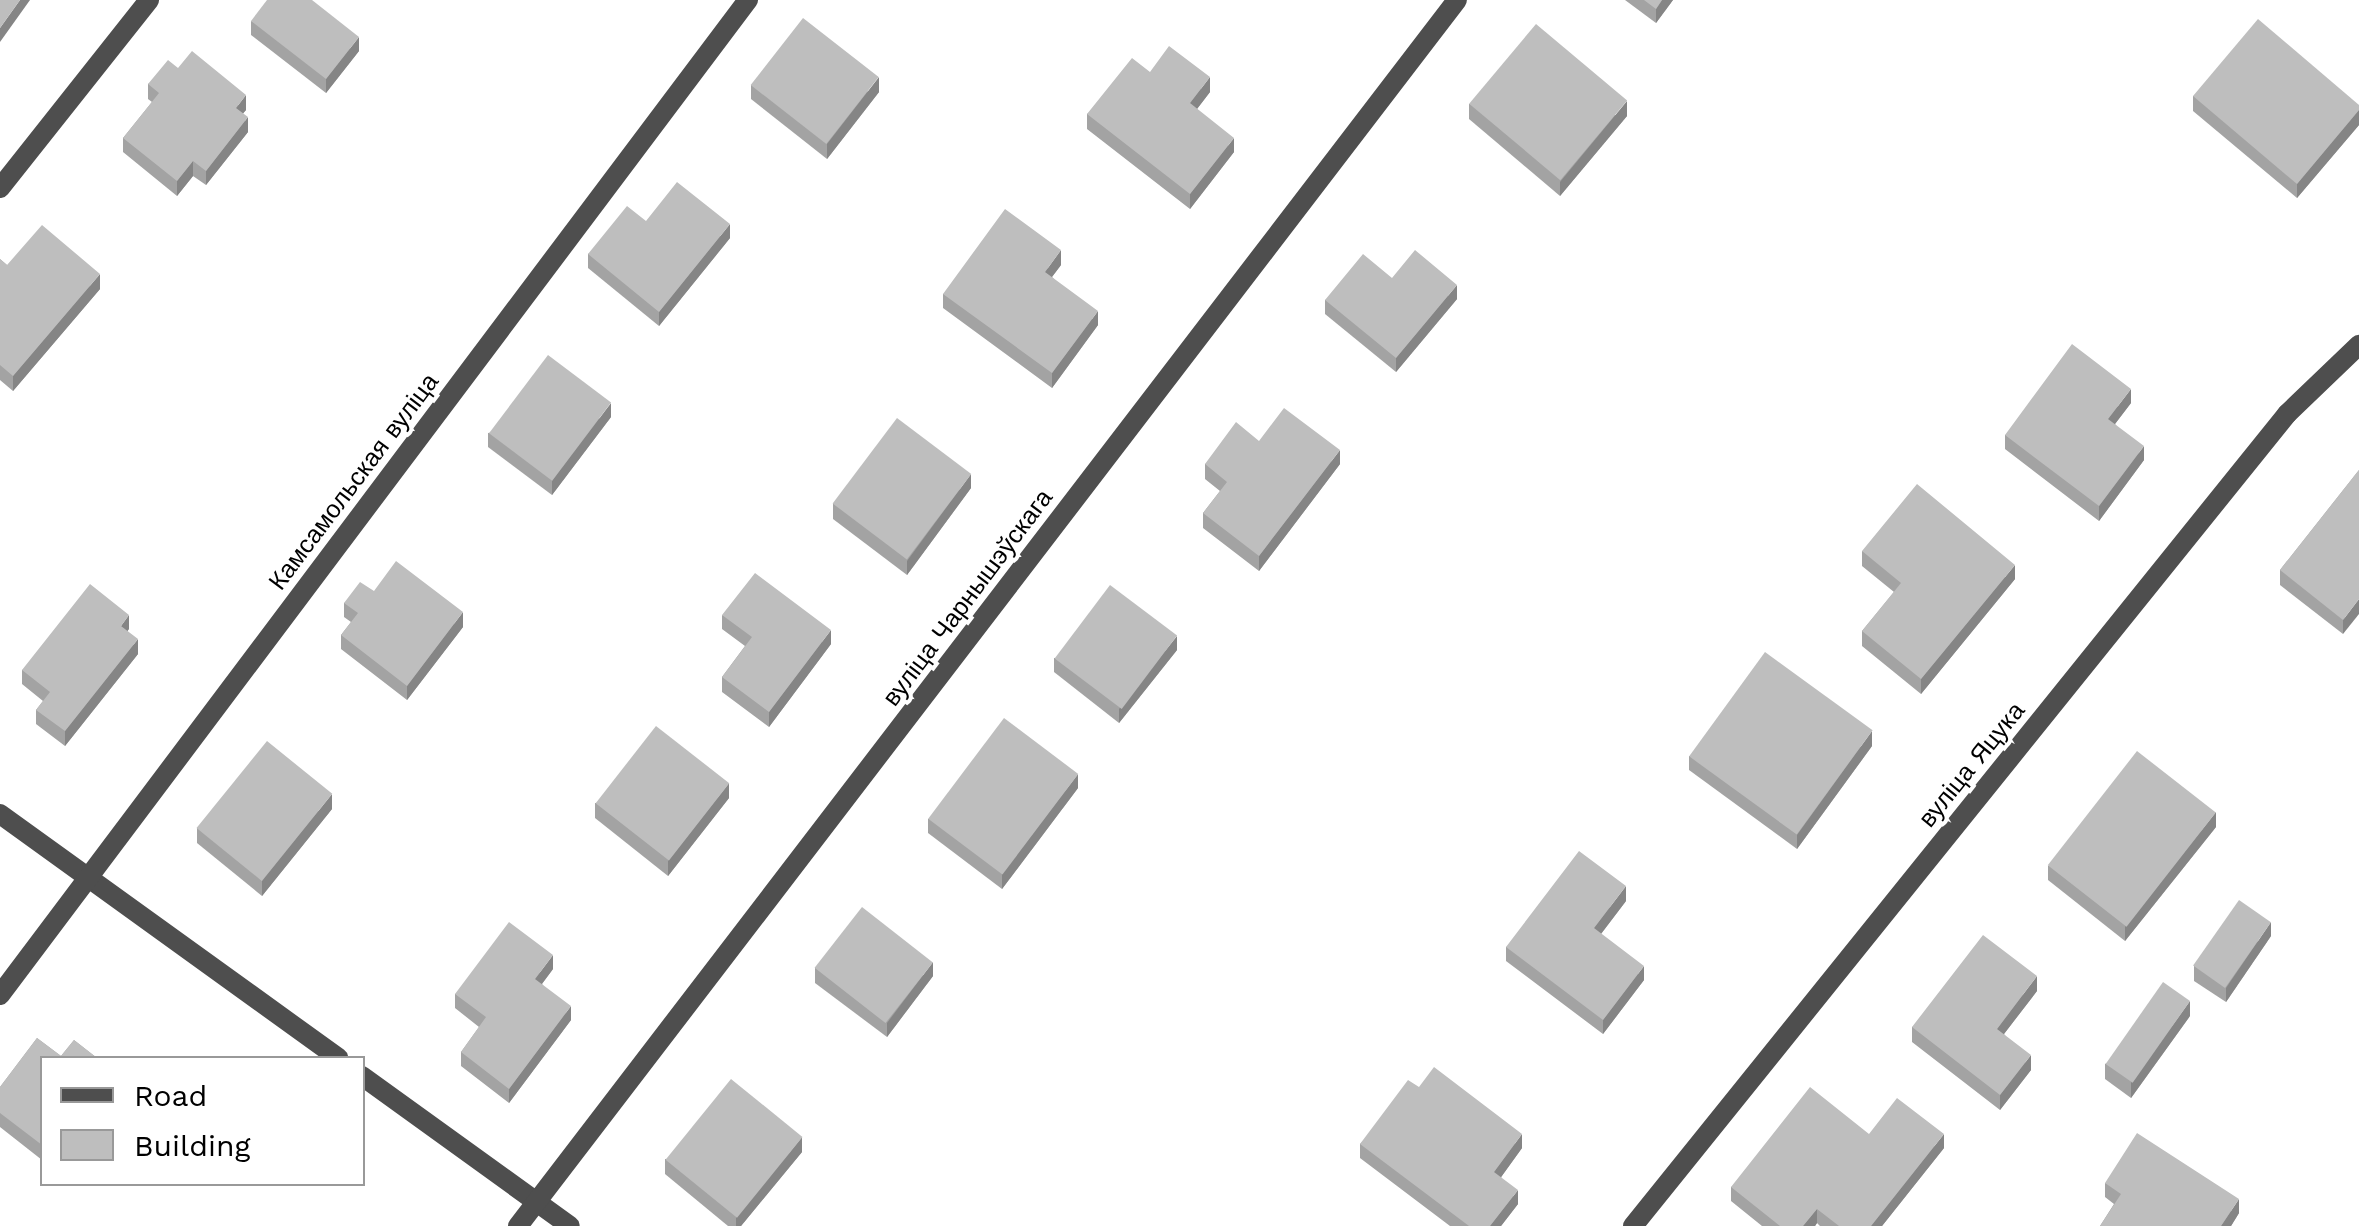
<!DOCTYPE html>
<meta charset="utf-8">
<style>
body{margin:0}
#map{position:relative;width:2359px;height:1226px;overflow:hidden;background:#fff;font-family:"Work Sans",sans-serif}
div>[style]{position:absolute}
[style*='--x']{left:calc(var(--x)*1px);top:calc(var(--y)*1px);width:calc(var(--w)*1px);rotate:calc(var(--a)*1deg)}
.street>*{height:20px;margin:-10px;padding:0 10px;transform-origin:10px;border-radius:10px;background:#4e4e4e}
.wall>*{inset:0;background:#a3a3a3}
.shaded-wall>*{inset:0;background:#858585}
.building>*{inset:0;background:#bebebe;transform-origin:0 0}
span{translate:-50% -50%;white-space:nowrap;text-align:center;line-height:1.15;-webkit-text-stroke:8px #fff;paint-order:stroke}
.street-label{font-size:25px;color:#000}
.legend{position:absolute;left:40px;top:1056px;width:325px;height:130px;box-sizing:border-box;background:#fff;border:2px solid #999;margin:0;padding:12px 18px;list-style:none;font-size:30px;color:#000}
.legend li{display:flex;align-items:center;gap:20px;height:50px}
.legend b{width:50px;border:2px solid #999}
</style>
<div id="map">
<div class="street">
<i style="--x:0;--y:188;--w:240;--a:-51.6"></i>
<i style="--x:0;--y:814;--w:417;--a:35.8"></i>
<i style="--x:0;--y:995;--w:1245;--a:-53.07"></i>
<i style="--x:362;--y:1076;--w:256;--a:35.8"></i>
<i style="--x:518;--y:1226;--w:1544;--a:-52.55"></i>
<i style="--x:1633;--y:1226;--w:1043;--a:-51.15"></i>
<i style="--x:2287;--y:414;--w:100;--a:-43.8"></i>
</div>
<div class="wall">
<i style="clip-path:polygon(1625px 0,1673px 0,1656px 23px)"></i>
<i style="clip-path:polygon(251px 21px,359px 51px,326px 93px,251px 35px)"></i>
<i style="clip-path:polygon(178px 68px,246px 110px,243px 113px,248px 132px,206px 185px,193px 176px,177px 196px,123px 152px,123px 138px,152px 102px,148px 99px,148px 84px)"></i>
<i style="clip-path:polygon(1150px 72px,1210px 92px,1197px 109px,1234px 152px,1190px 209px,1087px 129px,1087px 114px)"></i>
<i style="clip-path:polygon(751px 85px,879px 92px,827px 159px,751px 99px)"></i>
<i style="clip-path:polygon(2193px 96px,2359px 105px,2359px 125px,2297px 198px,2193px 111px)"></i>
<i style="clip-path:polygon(1469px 104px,1627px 116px,1560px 196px,1469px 119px)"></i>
<i style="clip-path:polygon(646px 221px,730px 238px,659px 326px,588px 268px,588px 254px)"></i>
<i style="clip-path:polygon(0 259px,7px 265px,100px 289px,13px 391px,0 380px)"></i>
<i style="clip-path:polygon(1061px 265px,1052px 277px,1098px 325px,1052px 388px,943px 308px,943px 294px)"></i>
<i style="clip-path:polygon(1392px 278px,1457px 299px,1396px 372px,1325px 314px,1325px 300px)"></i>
<i style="clip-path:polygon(2131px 403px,2115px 424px,2144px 460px,2099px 521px,2005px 449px,2005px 435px)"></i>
<i style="clip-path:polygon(611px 417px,552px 495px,488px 447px,488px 433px)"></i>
<i style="clip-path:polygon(1259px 441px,1340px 464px,1259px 571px,1203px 528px,1203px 513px,1220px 491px,1205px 479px,1205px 464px)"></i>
<i style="clip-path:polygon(2359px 470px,2343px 634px,2280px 585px,2280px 570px)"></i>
<i style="clip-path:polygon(971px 488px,907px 575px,833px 519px,833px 504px)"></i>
<i style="clip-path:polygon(1862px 551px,2015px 579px,1921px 694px,1862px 646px,1862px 631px,1894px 592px,1862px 566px)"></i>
<i style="clip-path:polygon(374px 591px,463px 627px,407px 700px,341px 649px,341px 635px,351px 622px,344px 617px,344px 603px)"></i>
<i style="clip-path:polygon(722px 615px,831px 644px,769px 727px,722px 692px,722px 677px,745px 646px,722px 629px)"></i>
<i style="clip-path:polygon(129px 629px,127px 631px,138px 654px,65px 746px,36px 724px,36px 710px,43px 701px,22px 684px,22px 670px)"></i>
<i style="clip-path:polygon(1177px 650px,1119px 723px,1054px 672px,1054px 658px)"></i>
<i style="clip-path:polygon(1872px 746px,1797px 849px,1689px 770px,1689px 756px)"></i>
<i style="clip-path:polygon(1078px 788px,1002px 889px,928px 833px,928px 819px)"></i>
<i style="clip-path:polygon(729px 798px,668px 876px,595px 818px,595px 803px)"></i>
<i style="clip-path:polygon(332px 809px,262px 896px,197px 843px,197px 828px)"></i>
<i style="clip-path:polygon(2216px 827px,2125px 941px,2048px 880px,2048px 866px)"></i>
<i style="clip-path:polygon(1626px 901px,1601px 934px,1644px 980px,1603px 1034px,1506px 961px,1506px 947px)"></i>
<i style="clip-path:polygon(2271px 936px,2226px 1002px,2194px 981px,2194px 966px)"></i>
<i style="clip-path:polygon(815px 968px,933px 976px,887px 1037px,815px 983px)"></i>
<i style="clip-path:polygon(553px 969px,542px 984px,571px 1020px,509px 1103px,461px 1066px,461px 1052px,479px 1027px,455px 1008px,455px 994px)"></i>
<i style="clip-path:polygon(2037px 991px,2004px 1034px,2031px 1070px,2000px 1110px,1912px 1042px,1912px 1027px)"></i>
<i style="clip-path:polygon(2190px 1016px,2131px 1098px,2105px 1079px,2105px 1064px)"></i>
<i style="clip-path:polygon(37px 1038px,61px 1056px,74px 1040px,97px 1058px,42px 1058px,42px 1160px,0 1127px,0 1087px)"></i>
<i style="clip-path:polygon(1419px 1087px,1522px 1148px,1501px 1177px,1518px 1204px,1501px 1226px,1450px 1226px,1360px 1158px,1360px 1144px)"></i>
<i style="clip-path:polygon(1869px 1134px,1944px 1148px,1882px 1226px,1820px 1226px,1817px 1223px,1815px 1226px,1762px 1226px,1731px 1201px,1731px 1187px)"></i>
<i style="clip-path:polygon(802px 1152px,741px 1226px,728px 1226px,665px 1174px,665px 1159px)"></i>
<i style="clip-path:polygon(2105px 1183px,2239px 1213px,2231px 1226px,2100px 1226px,2114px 1204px,2105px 1197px)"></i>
</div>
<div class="shaded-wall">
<i style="clip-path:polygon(20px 0,30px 0,0 42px,0 28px)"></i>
<i style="clip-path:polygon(1662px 0,1673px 0,1656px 23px,1656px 9px)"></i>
<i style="clip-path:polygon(359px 37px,359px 51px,326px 93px,326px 79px)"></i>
<i style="clip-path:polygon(879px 77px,879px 92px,827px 159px,827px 144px)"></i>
<i style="clip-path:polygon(1210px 77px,1210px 92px,1190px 118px,1190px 103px)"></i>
<i style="clip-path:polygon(246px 95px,246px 110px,236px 122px,236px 108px)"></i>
<i style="clip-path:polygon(1627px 101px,1627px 116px,1560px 196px,1560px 182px)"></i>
<i style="clip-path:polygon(2359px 110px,2359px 125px,2297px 198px,2297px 184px)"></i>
<i style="clip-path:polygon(248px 117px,248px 132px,206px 185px,206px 171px)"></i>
<i style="clip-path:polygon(1234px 138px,1234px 152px,1190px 209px,1190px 194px)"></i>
<i style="clip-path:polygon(193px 161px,193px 176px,177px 196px,177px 181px)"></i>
<i style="clip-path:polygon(730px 224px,730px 238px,659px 326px,659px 312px)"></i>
<i style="clip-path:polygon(1061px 250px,1061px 265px,1045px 286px,1045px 272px)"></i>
<i style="clip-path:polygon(100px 274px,100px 289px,13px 391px,13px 376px)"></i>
<i style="clip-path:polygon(1457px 285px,1457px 299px,1396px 372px,1396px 358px)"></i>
<i style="clip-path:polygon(1098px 311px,1098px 325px,1052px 388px,1052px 373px)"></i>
<i style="clip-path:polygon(2131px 389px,2131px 403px,2108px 433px,2108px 419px)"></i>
<i style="clip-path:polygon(611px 403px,611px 417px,552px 495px,552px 481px)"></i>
<i style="clip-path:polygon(2144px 446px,2144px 460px,2099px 521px,2099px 506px)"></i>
<i style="clip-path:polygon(1340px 450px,1340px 464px,1259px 571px,1259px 556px)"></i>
<i style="clip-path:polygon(971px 474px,971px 488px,907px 575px,907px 561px)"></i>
<i style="clip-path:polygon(2015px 565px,2015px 579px,1921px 694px,1921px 679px)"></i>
<i style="clip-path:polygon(2359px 599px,2359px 614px,2343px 634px,2343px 620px)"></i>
<i style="clip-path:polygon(463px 612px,463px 627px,407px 700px,407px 686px)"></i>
<i style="clip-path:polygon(129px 615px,129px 629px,121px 640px,121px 626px)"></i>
<i style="clip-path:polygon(831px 630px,831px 644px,769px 727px,769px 712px)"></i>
<i style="clip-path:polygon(1177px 636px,1177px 650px,1119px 723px,1119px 709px)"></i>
<i style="clip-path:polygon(138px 639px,138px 654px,65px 746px,65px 731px)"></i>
<i style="clip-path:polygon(1872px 731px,1872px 746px,1797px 849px,1797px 835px)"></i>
<i style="clip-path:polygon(1078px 774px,1078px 788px,1002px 889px,1002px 874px)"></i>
<i style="clip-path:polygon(729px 783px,729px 798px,668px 876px,668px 861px)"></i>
<i style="clip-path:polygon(332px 794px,332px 809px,262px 896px,262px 881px)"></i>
<i style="clip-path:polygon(2216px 812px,2216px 827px,2125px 941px,2125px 927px)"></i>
<i style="clip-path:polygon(1626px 886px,1626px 901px,1594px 943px,1594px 928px)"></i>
<i style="clip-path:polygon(2271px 922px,2271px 936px,2226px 1002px,2226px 988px)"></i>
<i style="clip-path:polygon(553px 955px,553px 969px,535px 993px,535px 979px)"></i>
<i style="clip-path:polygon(933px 962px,933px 976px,887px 1037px,887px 1023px)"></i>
<i style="clip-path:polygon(1644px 966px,1644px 980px,1603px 1034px,1603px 1020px)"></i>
<i style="clip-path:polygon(2037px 976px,2037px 991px,1997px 1043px,1997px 1029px)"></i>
<i style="clip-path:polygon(2190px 1001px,2190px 1016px,2131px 1098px,2131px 1083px)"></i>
<i style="clip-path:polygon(571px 1006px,571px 1020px,509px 1103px,509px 1089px)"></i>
<i style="clip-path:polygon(2031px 1055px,2031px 1070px,2000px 1110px,2000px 1095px)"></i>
<i style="clip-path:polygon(1522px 1134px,1522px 1148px,1494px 1187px,1494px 1172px)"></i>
<i style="clip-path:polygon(1944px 1134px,1944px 1148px,1882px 1226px,1871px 1226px)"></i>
<i style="clip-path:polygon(802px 1137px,802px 1152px,741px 1226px,736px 1226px,736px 1218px)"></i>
<i style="clip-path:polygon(1518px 1190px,1518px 1204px,1501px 1226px,1490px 1226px)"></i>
<i style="clip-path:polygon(2239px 1199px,2239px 1213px,2231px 1226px,2221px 1226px)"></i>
<i style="clip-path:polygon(1817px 1209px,1817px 1223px,1815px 1226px,1803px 1226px)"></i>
</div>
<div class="building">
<i style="clip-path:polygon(0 0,20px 0,0 28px)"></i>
<i style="clip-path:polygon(267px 0,312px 0,359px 37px,326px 79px,251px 21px)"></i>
<i style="clip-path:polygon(1644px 0,1662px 0,1656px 9px)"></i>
<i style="left:803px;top:18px;width:96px;height:85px;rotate:38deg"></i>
<i style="clip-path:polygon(2258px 19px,2359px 105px,2359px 110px,2297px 184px,2193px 96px)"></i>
<i style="left:1536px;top:24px;width:119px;height:104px;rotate:40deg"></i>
<i style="clip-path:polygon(1169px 46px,1210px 77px,1190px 103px,1234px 138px,1190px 194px,1087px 114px,1132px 58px,1150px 72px)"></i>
<i style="clip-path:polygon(192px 51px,246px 95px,236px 108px,248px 117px,206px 171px,193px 161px,177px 181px,123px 138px,159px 93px,148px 84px,168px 60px,178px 68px)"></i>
<i style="clip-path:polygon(677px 182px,730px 224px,659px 312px,588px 254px,627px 206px,646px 221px)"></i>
<i style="clip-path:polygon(1005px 209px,1061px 250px,1045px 272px,1098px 311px,1052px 373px,943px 294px)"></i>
<i style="clip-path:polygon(42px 225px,100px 274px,13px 376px,0 365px,0 259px,7px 265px)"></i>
<i style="clip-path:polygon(1415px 250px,1457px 285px,1396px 358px,1325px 300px,1363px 254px,1392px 278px)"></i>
<i style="clip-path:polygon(2072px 344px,2131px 389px,2108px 419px,2144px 446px,2099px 506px,2005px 435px)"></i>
<i style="left:548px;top:355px;width:79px;height:98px;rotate:37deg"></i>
<i style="clip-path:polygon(1284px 408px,1340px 450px,1259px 556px,1203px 513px,1227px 482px,1205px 464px,1236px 422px,1259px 441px)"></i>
<i style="left:897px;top:418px;width:93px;height:107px;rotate:37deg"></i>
<i style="clip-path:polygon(2359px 470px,2359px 599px,2343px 620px,2280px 570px)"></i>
<i style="clip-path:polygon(1917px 484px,2015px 565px,1921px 679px,1862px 631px,1901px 583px,1862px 551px)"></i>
<i style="clip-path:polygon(396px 561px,463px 612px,407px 686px,341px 635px,358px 613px,344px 603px,360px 582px,374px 591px)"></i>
<i style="clip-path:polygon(755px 573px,831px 630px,769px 712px,722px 677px,752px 637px,722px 615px)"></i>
<i style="clip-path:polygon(90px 584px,129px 615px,121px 626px,138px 639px,65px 731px,36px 710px,50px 692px,22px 670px)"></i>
<i style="left:1110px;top:585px;width:84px;height:92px;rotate:37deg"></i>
<i style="left:1765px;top:652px;width:133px;height:129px;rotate:36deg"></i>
<i style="left:1004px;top:718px;width:93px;height:126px;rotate:37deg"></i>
<i style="left:656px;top:726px;width:93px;height:98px;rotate:38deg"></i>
<i style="left:267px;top:741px;width:84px;height:112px;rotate:39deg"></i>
<i style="left:2137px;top:751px;width:100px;height:145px;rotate:38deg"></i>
<i style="clip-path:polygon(1579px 851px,1626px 886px,1594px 928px,1644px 966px,1603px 1020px,1506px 947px)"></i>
<i style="left:2239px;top:900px;width:39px;height:80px;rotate:35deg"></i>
<i style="left:862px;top:907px;width:90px;height:77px;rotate:38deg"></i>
<i style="clip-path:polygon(509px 922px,553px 955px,535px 979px,571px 1006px,509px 1089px,461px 1052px,486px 1017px,455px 994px)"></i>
<i style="clip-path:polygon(1983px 935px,2037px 976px,1997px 1029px,2031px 1055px,2000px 1095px,1912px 1027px)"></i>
<i style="left:2163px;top:982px;width:33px;height:100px;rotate:35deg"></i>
<i style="clip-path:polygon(37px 1038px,61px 1056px,74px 1040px,97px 1058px,42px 1058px,42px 1145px,0 1113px,0 1087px)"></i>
<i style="clip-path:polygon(1434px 1067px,1522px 1134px,1494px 1172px,1518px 1190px,1490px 1226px,1469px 1226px,1360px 1144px,1408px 1080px,1419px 1087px)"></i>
<i style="left:731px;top:1079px;width:92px;height:104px;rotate:39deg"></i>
<i style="clip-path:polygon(1810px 1087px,1869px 1134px,1897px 1098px,1944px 1134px,1871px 1226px,1839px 1226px,1817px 1209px,1803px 1226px,1780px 1226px,1731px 1187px)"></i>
<i style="clip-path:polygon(2137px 1133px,2239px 1199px,2221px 1226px,2100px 1226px,2121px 1194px,2105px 1183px)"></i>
</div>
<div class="street-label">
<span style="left:354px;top:482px;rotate:-53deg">Камсамольская вуліца</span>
<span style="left:968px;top:598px;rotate:-53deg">вуліца Чарнышэўскага</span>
<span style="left:1972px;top:765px;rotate:-51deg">вуліца Яцука</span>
</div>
<ul class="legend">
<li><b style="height:12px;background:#4e4e4e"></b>Road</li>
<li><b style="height:28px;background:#bebebe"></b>Building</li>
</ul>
</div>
